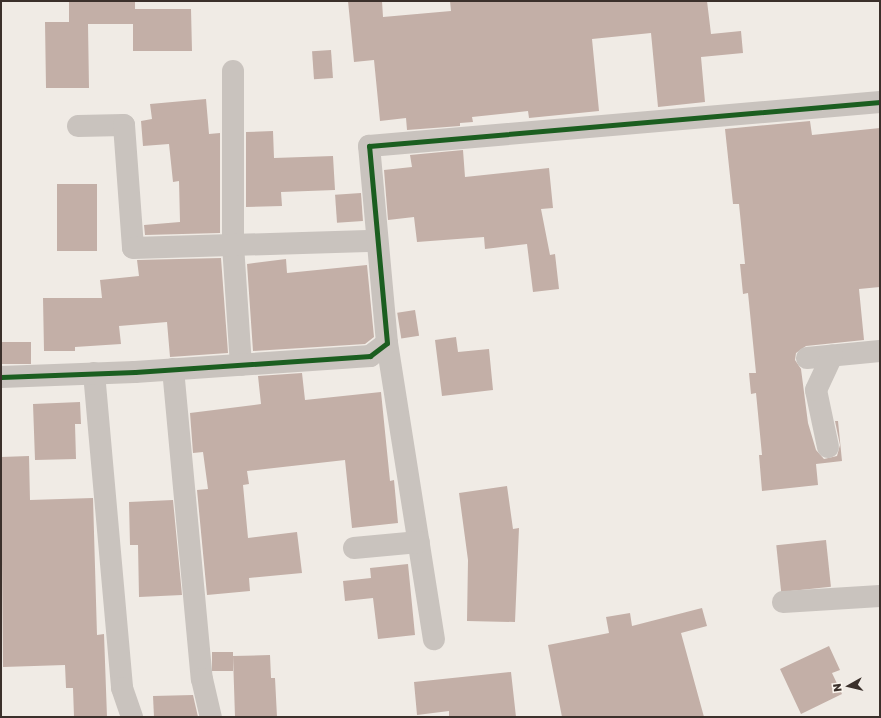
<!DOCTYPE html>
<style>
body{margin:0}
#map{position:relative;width:881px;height:718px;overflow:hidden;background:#f0ebe5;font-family:"Golos Text",sans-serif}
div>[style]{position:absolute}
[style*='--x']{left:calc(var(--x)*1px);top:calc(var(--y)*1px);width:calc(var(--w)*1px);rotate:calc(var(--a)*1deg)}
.building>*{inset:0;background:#c3afa7;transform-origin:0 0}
.minor>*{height:22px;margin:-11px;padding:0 11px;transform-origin:11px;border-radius:11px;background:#c9c3be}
.cycleway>*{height:5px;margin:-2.5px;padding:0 2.5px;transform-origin:2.5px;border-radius:2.5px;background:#1b5e20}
span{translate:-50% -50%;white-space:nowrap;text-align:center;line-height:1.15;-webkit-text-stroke:3px #fbf5ee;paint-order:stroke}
.frame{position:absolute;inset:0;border:2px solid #3b302b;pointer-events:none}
.north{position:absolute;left:829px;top:666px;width:40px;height:40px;-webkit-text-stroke:3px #fbf5ee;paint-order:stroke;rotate:262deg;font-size:11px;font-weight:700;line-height:16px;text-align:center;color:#3b302b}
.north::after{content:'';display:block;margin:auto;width:14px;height:18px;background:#3b302b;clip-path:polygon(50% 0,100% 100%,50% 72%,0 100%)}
</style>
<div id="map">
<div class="building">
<i style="clip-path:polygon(69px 1px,135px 1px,135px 9px,191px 9px,192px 51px,133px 51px,133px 24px,88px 24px,89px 88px,46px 88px,45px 22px,69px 22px)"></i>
<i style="clip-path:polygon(348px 1px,382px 1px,383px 17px,451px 11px,450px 1px,707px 1px,711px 34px,741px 31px,743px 53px,701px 57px,705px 102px,658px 107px,651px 33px,592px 39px,599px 111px,529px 118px,528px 111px,472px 117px,473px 122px,460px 123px,460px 126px,407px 130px,406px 118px,380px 121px,374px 60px,354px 62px)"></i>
<i style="left:331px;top:50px;width:28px;height:19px;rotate:86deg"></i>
<i style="clip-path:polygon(206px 99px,209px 134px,220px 133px,220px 233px,145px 235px,144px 225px,180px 222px,179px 181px,173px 182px,169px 144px,143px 146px,141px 121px,152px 119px,150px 104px)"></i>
<i style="clip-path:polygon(810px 121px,812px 135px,880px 128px,880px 287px,859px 289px,864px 340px,806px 346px,796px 353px,795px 360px,801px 369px,808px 423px,816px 450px,824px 459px,837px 456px,840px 445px,835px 421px,838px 421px,842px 461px,816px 464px,818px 485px,762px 491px,759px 455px,762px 455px,756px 393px,751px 394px,749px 373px,756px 373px,748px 293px,743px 294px,740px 264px,745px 264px,739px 204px,733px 204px,725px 129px)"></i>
<i style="clip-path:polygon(273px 131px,274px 158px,333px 156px,335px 190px,281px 192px,282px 206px,246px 207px,246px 132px)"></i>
<i style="clip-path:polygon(463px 150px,465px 177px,549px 168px,553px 208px,541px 209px,550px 255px,555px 254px,559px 289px,533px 292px,527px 244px,485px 249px,484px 237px,417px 242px,414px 217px,388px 220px,384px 170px,412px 167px,410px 155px)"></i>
<i style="left:57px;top:184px;width:40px;height:67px"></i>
<i style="left:361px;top:193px;width:28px;height:26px;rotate:86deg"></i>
<i style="clip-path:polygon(221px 258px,228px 353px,170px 357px,167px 322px,119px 326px,121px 344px,75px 347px,75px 351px,44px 351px,43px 298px,102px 298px,100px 280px,139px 276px,137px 260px)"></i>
<i style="clip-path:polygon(286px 259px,287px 273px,367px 265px,374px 337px,365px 344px,253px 351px,247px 264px)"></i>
<i style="left:415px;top:310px;width:26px;height:18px;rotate:81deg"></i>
<i style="clip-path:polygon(456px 337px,458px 352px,489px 349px,493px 390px,442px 396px,435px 340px)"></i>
<i style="left:1px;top:342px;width:30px;height:22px"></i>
<i style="clip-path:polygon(302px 373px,305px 400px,381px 392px,390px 481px,394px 480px,398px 523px,352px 528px,345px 460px,247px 471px,249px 484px,243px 485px,248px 538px,297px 532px,302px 573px,249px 578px,250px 591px,207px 595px,197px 490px,208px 489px,203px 452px,193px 453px,190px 413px,261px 404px,258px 376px)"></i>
<i style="clip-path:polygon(80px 402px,81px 424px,75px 424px,76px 459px,35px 460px,33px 404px)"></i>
<i style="clip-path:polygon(29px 456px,30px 500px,93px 498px,97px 635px,104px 634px,107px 717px,74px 717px,73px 688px,66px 688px,65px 665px,3px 667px,1px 457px)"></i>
<i style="clip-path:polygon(507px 486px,513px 529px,519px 528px,515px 622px,467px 621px,468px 560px,459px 493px)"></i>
<i style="clip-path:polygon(173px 500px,182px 595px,139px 597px,138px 545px,130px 545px,129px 502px)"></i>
<i style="left:826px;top:540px;width:47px;height:50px;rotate:84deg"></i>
<i style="clip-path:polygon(408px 564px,415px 635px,378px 639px,373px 598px,345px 601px,343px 581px,371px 578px,370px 568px)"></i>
<i style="clip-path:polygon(702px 608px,707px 626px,681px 633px,704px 717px,562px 717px,548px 645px,609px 633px,606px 617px,630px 613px,632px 626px)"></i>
<i style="clip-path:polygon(829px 646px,840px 670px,832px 673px,842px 694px,801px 714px,780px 669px)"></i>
<i style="left:233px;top:652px;width:19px;height:21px;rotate:90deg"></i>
<i style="clip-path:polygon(270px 655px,271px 678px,275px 678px,277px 717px,235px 717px,233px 656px)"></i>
<i style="clip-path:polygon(511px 672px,516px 717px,449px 717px,449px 711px,417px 715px,414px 682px)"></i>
<i style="clip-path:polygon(193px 695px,198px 717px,154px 717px,153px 696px)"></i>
</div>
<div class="minor">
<i style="--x:233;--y:71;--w:174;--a:90"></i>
<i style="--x:233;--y:245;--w:120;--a:86.2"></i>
<i style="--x:78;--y:126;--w:46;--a:-1.2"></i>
<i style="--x:124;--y:125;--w:123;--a:85.8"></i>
<i style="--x:133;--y:248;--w:243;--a:-1.7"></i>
<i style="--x:387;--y:343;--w:300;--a:81"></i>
<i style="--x:807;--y:358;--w:73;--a:-5.5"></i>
<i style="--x:173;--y:369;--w:311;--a:84.7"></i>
<i style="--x:202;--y:679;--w:39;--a:77"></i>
<i style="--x:94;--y:373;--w:316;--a:84.9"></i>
<i style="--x:122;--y:688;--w:31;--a:71"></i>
<i style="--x:1;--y:377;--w:134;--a:-2.1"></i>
<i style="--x:135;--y:372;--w:236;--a:-3.9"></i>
<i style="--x:370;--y:356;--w:21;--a:-37"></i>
<i style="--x:387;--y:343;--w:198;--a:-95.2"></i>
<i style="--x:369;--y:146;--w:513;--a:-4.92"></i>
<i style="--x:828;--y:447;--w:58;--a:-101.9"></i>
<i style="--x:816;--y:390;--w:38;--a:-65"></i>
<i style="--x:354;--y:548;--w:65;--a:-5.3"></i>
<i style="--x:783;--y:602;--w:97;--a:-3.5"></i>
</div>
<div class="cycleway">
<i style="--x:1;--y:377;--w:134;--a:-2.1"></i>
<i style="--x:135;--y:372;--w:236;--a:-3.9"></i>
<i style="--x:370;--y:356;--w:21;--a:-37"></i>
<i style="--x:387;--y:343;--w:198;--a:-95.2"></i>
<i style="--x:369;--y:146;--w:513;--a:-4.92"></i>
</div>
<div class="frame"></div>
<div class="north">N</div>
</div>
